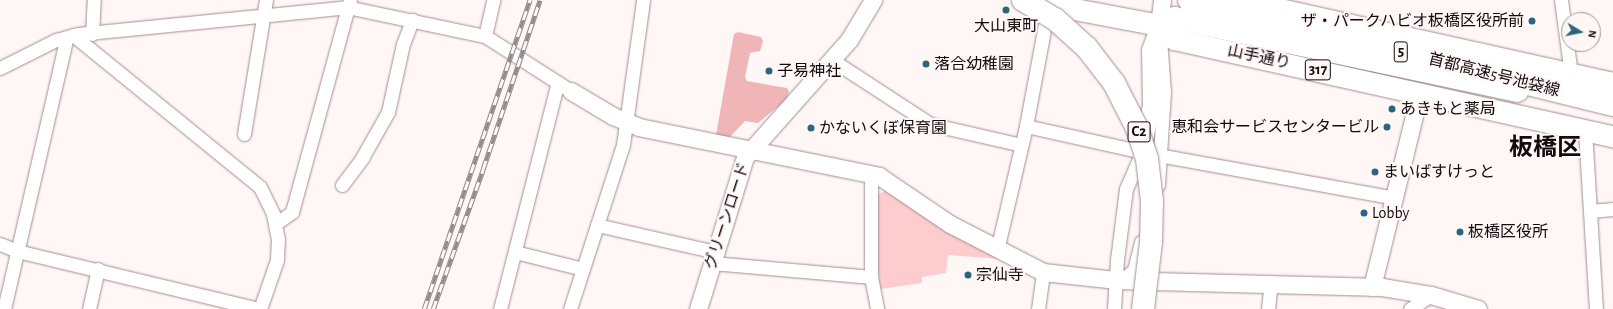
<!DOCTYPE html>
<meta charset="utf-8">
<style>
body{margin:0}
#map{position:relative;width:1613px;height:309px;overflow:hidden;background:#fff6f6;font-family:"Alegreya Sans","Noto Sans JP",sans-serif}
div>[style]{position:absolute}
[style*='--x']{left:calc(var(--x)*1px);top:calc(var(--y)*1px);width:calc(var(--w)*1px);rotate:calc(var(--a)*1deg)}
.green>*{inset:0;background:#fdccce}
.forest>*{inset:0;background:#efb5b7}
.roads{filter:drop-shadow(0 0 1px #a38e8f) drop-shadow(0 0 1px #a38e8f)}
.minor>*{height:13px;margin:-6.5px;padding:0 6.5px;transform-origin:6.5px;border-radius:6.5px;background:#fff}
.tertiary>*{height:17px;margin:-8.5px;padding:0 8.5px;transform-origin:8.5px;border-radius:8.5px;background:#fff}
.primary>*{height:21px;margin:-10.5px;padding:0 10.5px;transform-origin:10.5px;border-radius:10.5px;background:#fff}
.trunk>*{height:22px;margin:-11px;padding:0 11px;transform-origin:11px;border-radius:11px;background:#fff}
.motorway>*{height:22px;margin:-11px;padding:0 11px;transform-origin:11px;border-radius:11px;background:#fff}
.rail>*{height:4.5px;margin-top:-2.25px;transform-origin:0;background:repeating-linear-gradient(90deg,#fff6f6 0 9px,#928a8a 0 18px);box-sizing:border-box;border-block:1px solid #928a8a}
.bridges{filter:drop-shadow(0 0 1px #a38e8f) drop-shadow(0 0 1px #a38e8f)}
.motorway-bridge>*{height:22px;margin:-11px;padding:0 11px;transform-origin:11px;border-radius:11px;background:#fff}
.dots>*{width:11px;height:11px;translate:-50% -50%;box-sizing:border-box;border:2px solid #fff6f6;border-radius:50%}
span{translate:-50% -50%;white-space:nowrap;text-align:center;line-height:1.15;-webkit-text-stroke:4px #fff6f6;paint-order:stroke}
.shield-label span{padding:1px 3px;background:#fff6f6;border:1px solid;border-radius:3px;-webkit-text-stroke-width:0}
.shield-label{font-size:15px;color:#120b0b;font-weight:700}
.poi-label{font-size:16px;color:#120b0b}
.right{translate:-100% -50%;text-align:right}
.left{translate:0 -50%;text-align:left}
.street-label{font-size:16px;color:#120b0b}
.town-label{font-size:24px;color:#120b0b;font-weight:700}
.north{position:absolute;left:1561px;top:12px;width:40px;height:40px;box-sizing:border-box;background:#fff6f6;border:1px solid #a09898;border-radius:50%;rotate:100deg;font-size:11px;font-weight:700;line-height:16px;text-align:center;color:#120b0b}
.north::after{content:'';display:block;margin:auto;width:14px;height:18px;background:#2a677e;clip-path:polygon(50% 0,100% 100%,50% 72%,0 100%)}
</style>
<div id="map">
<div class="green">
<i style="clip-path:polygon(888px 190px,1002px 259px,948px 255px,946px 273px,922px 277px,922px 283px,881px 289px,878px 273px,878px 194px)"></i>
</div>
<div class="forest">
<i style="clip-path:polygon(738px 32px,761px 37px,763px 41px,760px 51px,750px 53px,745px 77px,747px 81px,787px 88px,789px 92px,786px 100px,758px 123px,745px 121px,729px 138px,716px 135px,734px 34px)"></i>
</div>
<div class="roads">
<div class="minor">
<i style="--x:1561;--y:0;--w:75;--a:82.3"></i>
<i style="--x:92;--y:34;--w:34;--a:-87"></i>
<i style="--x:73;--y:35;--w:241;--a:39.1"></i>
<i style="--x:260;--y:187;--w:30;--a:64"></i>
<i style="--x:273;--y:214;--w:25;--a:79"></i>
<i style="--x:278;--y:239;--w:21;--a:93"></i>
<i style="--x:277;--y:260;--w:52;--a:109.1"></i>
<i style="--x:485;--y:36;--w:37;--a:-77"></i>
<i style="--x:832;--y:60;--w:117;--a:33.1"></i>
<i style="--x:930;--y:124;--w:94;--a:12.9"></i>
<i style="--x:0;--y:68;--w:63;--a:-26.6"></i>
<i style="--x:56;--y:40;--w:23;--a:-15"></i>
<i style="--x:78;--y:34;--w:270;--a:-5.7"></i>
<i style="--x:347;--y:7;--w:141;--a:11.9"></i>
<i style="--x:485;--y:36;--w:102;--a:32.6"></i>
<i style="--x:1026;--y:126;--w:119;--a:12.6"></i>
<i style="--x:1142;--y:152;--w:256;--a:10.3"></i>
<i style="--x:1585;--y:130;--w:179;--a:86.5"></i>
<i style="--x:244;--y:134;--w:136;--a:-80.7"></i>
<i style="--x:871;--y:174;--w:103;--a:90"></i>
<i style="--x:871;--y:277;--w:33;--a:79"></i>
<i style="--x:342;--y:185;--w:34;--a:-53"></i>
<i style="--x:362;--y:158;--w:53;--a:-60.5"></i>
<i style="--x:388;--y:112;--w:70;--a:-77.6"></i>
<i style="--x:403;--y:44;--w:26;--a:-69"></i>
<i style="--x:1158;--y:185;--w:93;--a:-86.3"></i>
<i style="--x:1164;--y:92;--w:67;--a:-94.3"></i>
<i style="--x:1590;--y:211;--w:23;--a:-5"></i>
<i style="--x:275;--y:224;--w:21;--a:-35"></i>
<i style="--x:292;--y:212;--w:220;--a:-74.7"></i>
<i style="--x:597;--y:225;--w:122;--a:12.8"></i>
<i style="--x:0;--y:244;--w:18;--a:22"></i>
<i style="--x:17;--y:251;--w:249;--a:13.5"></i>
<i style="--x:997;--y:250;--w:127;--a:-76.8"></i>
<i style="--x:1026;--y:126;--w:119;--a:-79.4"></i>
<i style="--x:515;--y:252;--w:70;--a:14"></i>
<i style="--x:712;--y:263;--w:160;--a:5"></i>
<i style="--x:1115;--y:280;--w:13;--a:-18"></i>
<i style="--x:1127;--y:276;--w:9;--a:-41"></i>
<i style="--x:1134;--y:270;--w:29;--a:-76"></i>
<i style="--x:4;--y:309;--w:279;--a:-77"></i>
<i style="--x:89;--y:309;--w:41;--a:-77.3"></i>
<i style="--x:500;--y:309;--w:234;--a:-75.7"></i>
<i style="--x:570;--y:309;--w:172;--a:-72.1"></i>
<i style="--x:623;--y:145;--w:146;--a:-82.1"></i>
<i style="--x:1038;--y:309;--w:37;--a:-82"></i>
<i style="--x:1114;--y:309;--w:49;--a:-86.5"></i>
<i style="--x:1117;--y:260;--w:72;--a:-82.8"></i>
<i style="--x:1126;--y:189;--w:40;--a:-66.6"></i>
<i style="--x:1268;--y:309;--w:27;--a:-84"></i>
<i style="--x:1410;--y:309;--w:25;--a:-34"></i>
</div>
<div class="tertiary">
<i style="--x:571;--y:91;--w:49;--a:30.8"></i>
<i style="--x:613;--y:116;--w:28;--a:23"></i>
<i style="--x:639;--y:127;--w:245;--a:11.5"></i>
<i style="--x:879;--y:176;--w:86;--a:34.1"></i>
<i style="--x:950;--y:224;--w:105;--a:27.3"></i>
<i style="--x:1043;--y:272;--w:72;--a:6.3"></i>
<i style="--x:1115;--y:280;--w:267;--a:1.5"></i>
<i style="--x:1382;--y:287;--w:50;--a:9.3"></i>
<i style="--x:1431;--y:295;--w:49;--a:16.6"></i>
<i style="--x:1142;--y:149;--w:45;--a:-78.4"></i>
<i style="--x:1151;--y:105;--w:55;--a:-91"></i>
<i style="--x:1150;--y:50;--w:27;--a:-70"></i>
<i style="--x:1159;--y:25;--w:25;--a:-83"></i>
<i style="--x:1372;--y:287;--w:201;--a:-76.2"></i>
<i style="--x:698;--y:309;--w:159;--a:-72.8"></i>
<i style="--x:745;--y:157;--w:157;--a:-48.4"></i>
<i style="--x:849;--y:40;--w:47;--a:-59"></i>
</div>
<div class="primary">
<i style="--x:1026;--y:0;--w:135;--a:10.6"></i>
<i style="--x:1159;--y:25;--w:21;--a:43"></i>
<i style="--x:1174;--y:39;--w:450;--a:12.5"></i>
<i style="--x:1239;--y:0;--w:383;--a:12.5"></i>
</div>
<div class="trunk">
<i style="--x:1159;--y:25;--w:17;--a:-24"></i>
<i style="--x:1175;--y:18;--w:9;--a:13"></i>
<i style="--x:1184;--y:20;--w:341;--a:12"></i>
</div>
<div class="motorway">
<i style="--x:1189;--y:0;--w:437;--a:13.9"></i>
</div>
</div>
<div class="rail">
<i style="--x:424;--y:309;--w:327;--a:-71.1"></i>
<i style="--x:433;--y:309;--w:149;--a:-70.3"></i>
<i style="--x:483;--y:169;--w:178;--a:-71.4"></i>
</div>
<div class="bridges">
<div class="motorway-bridge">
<i style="--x:1023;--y:0;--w:37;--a:31"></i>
<i style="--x:1055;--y:19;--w:43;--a:42.2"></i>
<i style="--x:1087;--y:48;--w:44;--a:52.4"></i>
<i style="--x:1114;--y:83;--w:51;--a:62.9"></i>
<i style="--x:1137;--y:128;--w:33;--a:72"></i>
<i style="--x:1147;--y:159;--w:42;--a:83.2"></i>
<i style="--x:1152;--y:201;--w:41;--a:91.4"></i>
<i style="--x:1151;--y:242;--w:67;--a:96.8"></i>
</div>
</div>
<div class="dots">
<i style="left:1006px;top:10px;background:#2a677e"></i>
<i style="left:1532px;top:21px;background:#2a677e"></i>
<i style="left:926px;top:64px;background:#2a677e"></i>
<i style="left:769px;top:71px;background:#2a677e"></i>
<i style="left:1392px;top:109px;background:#2a677e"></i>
<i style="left:1387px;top:127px;background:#2a677e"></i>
<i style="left:811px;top:128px;background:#2a677e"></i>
<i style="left:1375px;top:172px;background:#2a677e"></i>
<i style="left:1364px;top:213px;background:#2a677e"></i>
<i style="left:1460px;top:232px;background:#2a677e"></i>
<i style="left:968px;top:275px;background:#2a677e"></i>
</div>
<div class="shield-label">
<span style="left:1401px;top:52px">5</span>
<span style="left:1318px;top:70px">317</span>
<span style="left:1139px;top:132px">C2</span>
</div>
<div class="poi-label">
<span class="right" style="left:1524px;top:21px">ザ・パークハビオ板橋区役所前</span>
<span style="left:1006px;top:26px">大山東町</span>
<span class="left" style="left:934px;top:64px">落合幼稚園</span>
<span class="left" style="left:777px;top:71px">子易神社</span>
<span class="left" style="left:1400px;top:109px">あきもと薬局</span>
<span class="right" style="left:1379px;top:127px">恵和会サービスセンタービル</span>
<span class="left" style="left:819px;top:128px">かないくぼ保育園</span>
<span class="left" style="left:1383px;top:172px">まいばすけっと</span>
<span class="left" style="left:1372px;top:213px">Lobby</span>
<span class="left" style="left:1468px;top:232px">板橋区役所</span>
<span class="left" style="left:976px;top:275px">宗仙寺</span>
</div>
<div class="street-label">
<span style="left:1259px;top:57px;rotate:12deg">山手通り</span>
<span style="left:1494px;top:75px;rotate:14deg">首都高速5号池袋線</span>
<span style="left:727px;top:216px;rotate:-72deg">グリーンロード</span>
</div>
<div class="town-label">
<span style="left:1545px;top:149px">板橋区</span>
</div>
<div class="north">N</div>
</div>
